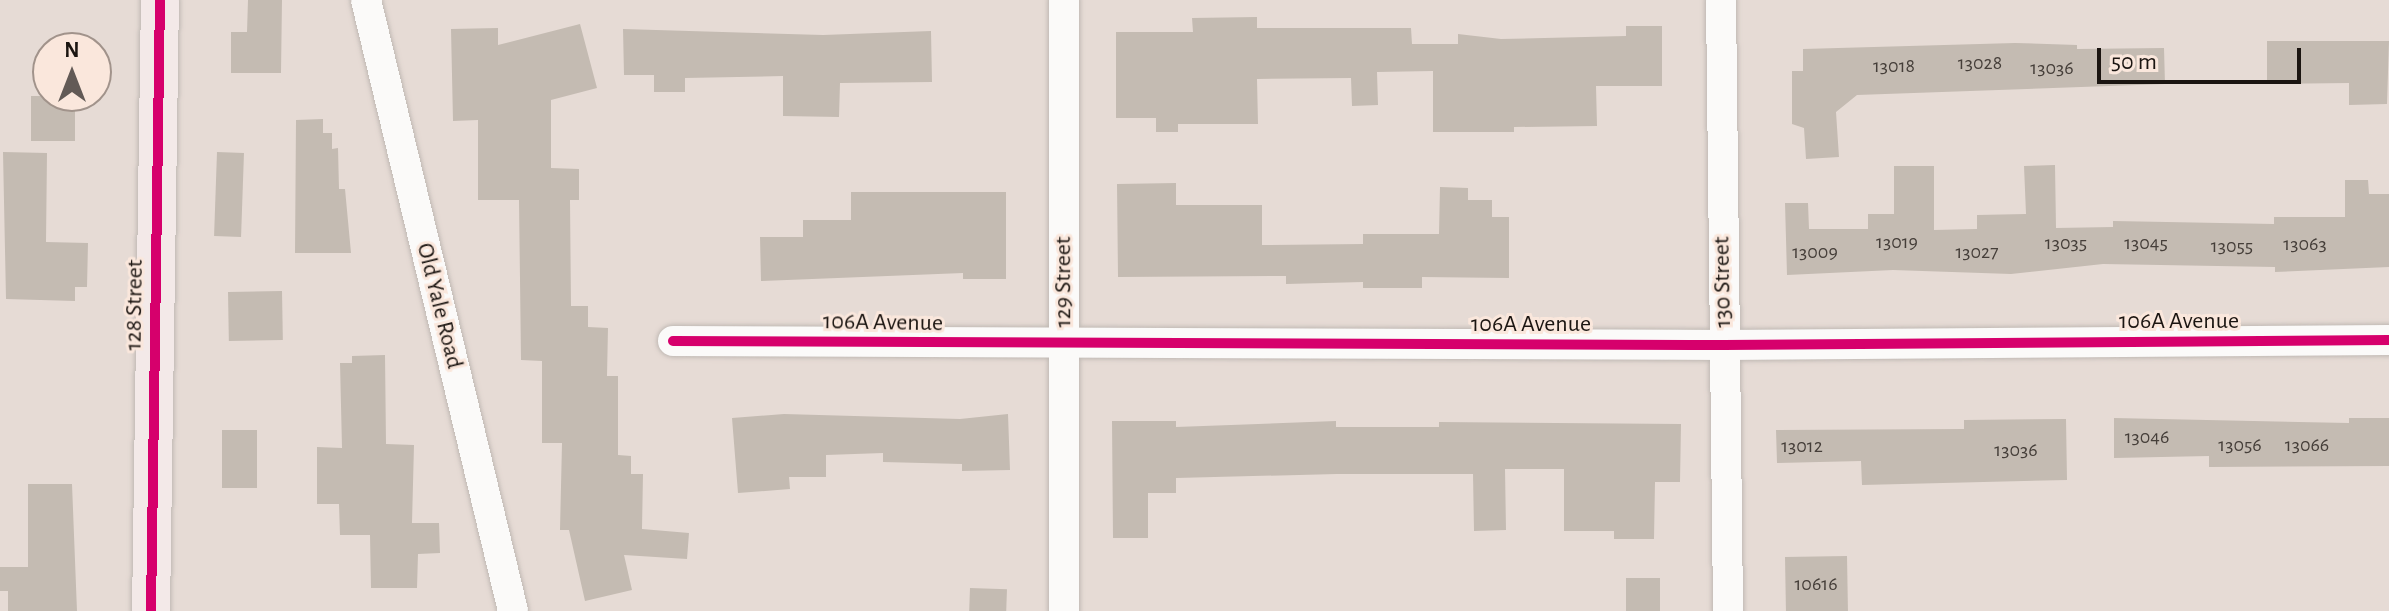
<!DOCTYPE html>
<style>
body{margin:0}
#map{position:relative;width:2389px;height:611px;overflow:hidden;background:#e6dbd5;font-family:"Alegreya Sans",sans-serif}
div>[style]{position:absolute}
[style*='--x']{left:calc(var(--x)*1px);top:calc(var(--y)*1px);width:calc(var(--w)*1px);rotate:calc(var(--a)*1deg)}
.building>*{inset:0;background:#c4bbb2;transform-origin:0 0}
.roads{filter:drop-shadow(0 0 2px #c0b9b4) drop-shadow(0 0 2px #c0b9b4)}
.minor>*{height:30px;margin:-15px;padding:0 15px;transform-origin:15px;border-radius:15px;background:#fbfaf9}
.major>*{height:38px;margin:-19px;padding:0 19px;transform-origin:19px;border-radius:19px;background:#f3e9e8}
.cycleway>*{height:10px;margin:-5px;padding:0 5px;transform-origin:5px;border-radius:5px;background:#d6006c}
span{translate:-50% -50%;white-space:nowrap;text-align:center;line-height:1.15;-webkit-text-stroke:6px #fae7dc;paint-order:stroke}
.number-label{font-size:20px;color:#453e39}
.number-label span{-webkit-text-stroke-width:0}
.street-label{font-size:24px;color:#1b1511}
.north{position:absolute;left:32px;top:32px;width:80px;height:80px;box-sizing:border-box;background:#fae7dc;border:2px solid #a1938b;border-radius:50%;rotate:0deg;font-size:22px;font-weight:700;line-height:32px;text-align:center;color:#1b1511}
.north::after{content:'';display:block;margin:auto;width:28px;height:36px;background:#625a56;clip-path:polygon(50% 0,100% 100%,50% 72%,0 100%)}
.scale{position:absolute;left:2097px;top:48px;width:204px;height:36px;box-sizing:border-box;border:4px solid #1b1511;border-top:0;padding-left:10px;font-size:24px;line-height:28px;white-space:nowrap;color:#1b1511;-webkit-text-stroke:6px #fae7dc;paint-order:stroke}
</style>
<div id="map">
<div class="building">
<i style="clip-path:polygon(248px 0,282px 0,281px 73px,231px 73px,231px 32px,247px 32px)"></i>
<i style="clip-path:polygon(1257px 17px,1257px 28px,1411px 28px,1412px 44px,1458px 44px,1458px 34px,1501px 39px,1626px 36px,1626px 26px,1662px 26px,1662px 86px,1596px 86px,1597px 126px,1514px 127px,1514px 132px,1433px 132px,1433px 71px,1377px 72px,1378px 105px,1352px 106px,1351px 78px,1257px 79px,1258px 124px,1178px 124px,1178px 132px,1156px 132px,1156px 118px,1116px 118px,1116px 32px,1193px 32px,1192px 18px)"></i>
<i style="clip-path:polygon(580px 24px,597px 88px,551px 100px,551px 168px,579px 169px,579px 200px,570px 200px,571px 306px,588px 306px,588px 327px,608px 328px,607px 376px,618px 376px,618px 455px,631px 456px,631px 474px,643px 474px,642px 529px,689px 533px,687px 559px,624px 555px,632px 590px,585px 601px,569px 530px,560px 530px,562px 443px,542px 443px,542px 361px,521px 360px,519px 200px,478px 200px,478px 120px,453px 121px,451px 29px,498px 28px,498px 45px)"></i>
<i style="clip-path:polygon(623px 29px,823px 35px,931px 31px,932px 82px,840px 83px,839px 117px,783px 116px,783px 76px,685px 78px,685px 92px,654px 92px,654px 75px,624px 75px)"></i>
<i style="clip-path:polygon(2267px 41px,2389px 41px,2387px 104px,2349px 105px,2349px 83px,2267px 84px)"></i>
<i style="clip-path:polygon(2015px 43px,2077px 45px,2077px 49px,2164px 48px,2165px 84px,1857px 95px,1836px 112px,1839px 157px,1806px 159px,1804px 128px,1792px 124px,1792px 71px,1803px 71px,1803px 49px)"></i>
<i style="left:31px;top:96px;width:44px;height:45px"></i>
<i style="clip-path:polygon(323px 119px,323px 133px,332px 133px,332px 149px,338px 148px,339px 189px,345px 189px,351px 253px,295px 253px,296px 120px)"></i>
<i style="clip-path:polygon(3px 152px,47px 153px,46px 242px,88px 243px,87px 287px,75px 287px,75px 301px,6px 299px)"></i>
<i style="left:217px;top:152px;width:27px;height:84px;rotate:2deg"></i>
<i style="clip-path:polygon(2055px 165px,2056px 228px,2113px 227px,2113px 221px,2274px 224px,2274px 217px,2345px 217px,2345px 180px,2368px 180px,2369px 194px,2389px 194px,2389px 267px,2275px 272px,2275px 267px,2103px 264px,2011px 274px,1893px 270px,1787px 275px,1785px 203px,1808px 203px,1809px 229px,1868px 229px,1868px 214px,1894px 214px,1894px 166px,1934px 166px,1934px 230px,1977px 229px,1977px 215px,2026px 214px,2024px 166px)"></i>
<i style="clip-path:polygon(1176px 183px,1176px 205px,1262px 205px,1262px 245px,1363px 244px,1363px 234px,1439px 234px,1440px 187px,1468px 188px,1468px 200px,1492px 200px,1492px 217px,1509px 217px,1509px 278px,1422px 277px,1422px 288px,1363px 288px,1363px 282px,1286px 284px,1286px 276px,1118px 277px,1117px 184px)"></i>
<i style="clip-path:polygon(851px 192px,1006px 192px,1006px 279px,963px 279px,963px 273px,761px 281px,760px 237px,803px 237px,803px 220px,851px 220px)"></i>
<i style="left:282px;top:291px;width:49px;height:54px;rotate:89deg"></i>
<i style="clip-path:polygon(385px 355px,386px 444px,414px 445px,412px 523px,439px 523px,440px 553px,418px 554px,417px 588px,371px 588px,370px 535px,340px 535px,339px 504px,317px 504px,317px 447px,342px 448px,340px 363px,352px 363px,352px 356px)"></i>
<i style="clip-path:polygon(784px 414px,960px 419px,1008px 414px,1010px 470px,962px 471px,962px 464px,883px 462px,883px 453px,826px 455px,826px 477px,789px 477px,790px 489px,738px 493px,732px 418px)"></i>
<i style="clip-path:polygon(2114px 418px,2349px 423px,2349px 418px,2389px 418px,2389px 466px,2209px 467px,2209px 456px,2114px 458px)"></i>
<i style="clip-path:polygon(2066px 419px,2067px 480px,1862px 485px,1861px 461px,1777px 463px,1776px 430px,1964px 429px,1964px 420px)"></i>
<i style="clip-path:polygon(1112px 421px,1176px 421px,1176px 427px,1336px 421px,1336px 427px,1439px 427px,1439px 422px,1681px 424px,1680px 482px,1655px 482px,1654px 539px,1614px 539px,1614px 531px,1564px 531px,1564px 469px,1505px 469px,1506px 530px,1474px 531px,1473px 474px,1337px 474px,1176px 478px,1176px 493px,1148px 493px,1148px 538px,1113px 538px)"></i>
<i style="left:257px;top:430px;width:58px;height:35px;rotate:90deg"></i>
<i style="clip-path:polygon(28px 484px,72px 484px,77px 611px,8px 611px,8px 591px,0 591px,0 567px,28px 567px)"></i>
<i style="left:1847px;top:556px;width:55px;height:62px;rotate:89deg"></i>
<i style="left:1660px;top:578px;width:33px;height:34px;rotate:90deg"></i>
<i style="left:970px;top:588px;width:37px;height:23px;rotate:2deg"></i>
</div>
<div class="roads">
<div class="minor">
<i style="--x:366;--y:0;--w:628;--a:76.47"></i>
<i style="--x:1064;--y:0;--w:611;--a:90"></i>
<i style="--x:1721;--y:0;--w:611;--a:89.34"></i>
<i style="--x:673;--y:341;--w:1051;--a:0.22"></i>
<i style="--x:1724;--y:345;--w:665;--a:-0.43"></i>
</div>
<div class="major">
<i style="--x:151;--y:611;--w:611;--a:-89.16"></i>
</div>
</div>
<div class="cycleway">
<i style="--x:673;--y:341;--w:1051;--a:0.22"></i>
<i style="--x:1724;--y:345;--w:665;--a:-0.43"></i>
<i style="--x:151;--y:611;--w:611;--a:-89.16"></i>
</div>
<div class="number-label">
<span style="left:1980px;top:63px">13028</span>
<span style="left:1894px;top:66px">13018</span>
<span style="left:2052px;top:68px">13036</span>
<span style="left:1897px;top:242px">13019</span>
<span style="left:2066px;top:243px">13035</span>
<span style="left:2146px;top:243px">13045</span>
<span style="left:2305px;top:244px">13063</span>
<span style="left:2232px;top:246px">13055</span>
<span style="left:1815px;top:252px">13009</span>
<span style="left:1977px;top:252px">13027</span>
<span style="left:2147px;top:437px">13046</span>
<span style="left:2240px;top:445px">13056</span>
<span style="left:2307px;top:445px">13066</span>
<span style="left:1802px;top:446px">13012</span>
<span style="left:2016px;top:450px">13036</span>
<span style="left:1816px;top:584px">10616</span>
</div>
<div class="street-label">
<span style="left:1064px;top:282px;rotate:-90deg">129 Street</span>
<span style="left:1723px;top:282px;rotate:-91deg">130 Street</span>
<span style="left:135px;top:305px;rotate:-89deg">128 Street</span>
<span style="left:439px;top:306px;rotate:76deg">Old Yale Road</span>
<span style="left:2179px;top:322px">106A Avenue</span>
<span style="left:883px;top:323px;rotate:1deg">106A Avenue</span>
<span style="left:1531px;top:325px">106A Avenue</span>
</div>
<div class="north">N</div>
<div class="scale">50 m</div>
</div>
